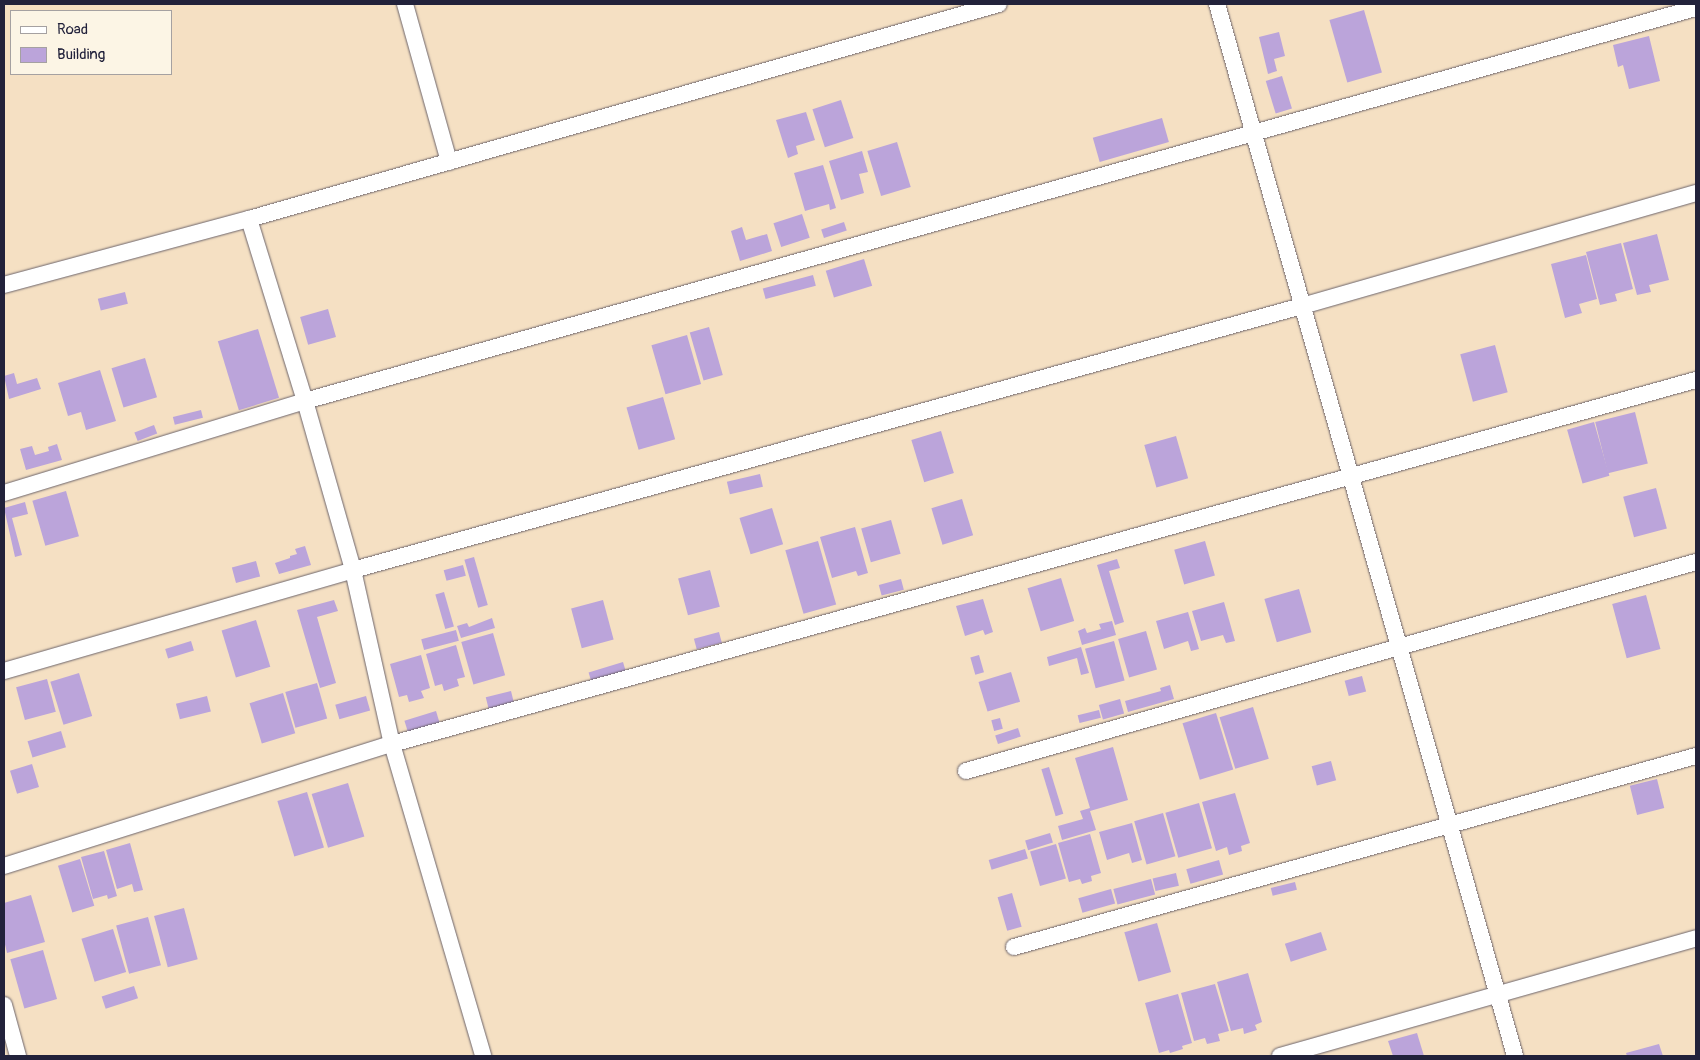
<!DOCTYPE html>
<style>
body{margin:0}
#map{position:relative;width:1700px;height:1060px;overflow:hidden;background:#f5e0c3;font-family:Pangolin,sans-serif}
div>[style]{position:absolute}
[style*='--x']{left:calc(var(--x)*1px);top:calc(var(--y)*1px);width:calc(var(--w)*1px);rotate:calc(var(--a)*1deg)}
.building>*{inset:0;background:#bba4da;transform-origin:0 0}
.roads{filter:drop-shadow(0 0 1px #6c646b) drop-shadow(0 0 1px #6c646b)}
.street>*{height:16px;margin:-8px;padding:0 8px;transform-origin:8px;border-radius:8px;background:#fff}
span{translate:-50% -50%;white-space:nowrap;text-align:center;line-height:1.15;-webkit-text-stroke:4px #fcf5e5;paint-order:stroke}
.frame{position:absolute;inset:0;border:5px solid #22223b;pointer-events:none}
.legend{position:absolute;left:10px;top:10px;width:162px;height:65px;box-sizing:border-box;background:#fcf5e5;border:1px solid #a5a1a1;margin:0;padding:6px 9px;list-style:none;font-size:15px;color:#22223b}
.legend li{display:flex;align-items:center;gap:10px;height:25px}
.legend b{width:25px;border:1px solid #a5a1a1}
</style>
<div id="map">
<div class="building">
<i style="left:1364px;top:10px;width:65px;height:36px;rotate:74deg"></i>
<i style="clip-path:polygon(1279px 32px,1285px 56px,1274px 59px,1277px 71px,1268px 74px,1259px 37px)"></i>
<i style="clip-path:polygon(1649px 36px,1660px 81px,1629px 89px,1623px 65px,1618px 67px,1613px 45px)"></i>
<i style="left:1282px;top:76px;width:34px;height:17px;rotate:73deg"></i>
<i style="left:841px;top:100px;width:40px;height:30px;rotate:72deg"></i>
<i style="clip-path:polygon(806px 112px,815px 140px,796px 146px,798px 154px,788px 158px,776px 120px)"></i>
<i style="left:1162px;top:118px;width:25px;height:72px;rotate:74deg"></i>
<i style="left:897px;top:142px;width:47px;height:31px;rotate:73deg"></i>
<i style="clip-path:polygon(862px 151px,868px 172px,859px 174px,864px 193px,841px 200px,829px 161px)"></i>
<i style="clip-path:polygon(823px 165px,836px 208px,830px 210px,829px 204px,805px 211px,794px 173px)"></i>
<i style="left:802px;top:214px;width:25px;height:30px;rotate:72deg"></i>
<i style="left:844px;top:222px;width:9px;height:24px;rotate:72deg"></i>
<i style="clip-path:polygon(742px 227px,746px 240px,767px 234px,772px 251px,740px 261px,731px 231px)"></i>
<i style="clip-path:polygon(1657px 234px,1669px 280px,1649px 285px,1651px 292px,1637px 295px,1623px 243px)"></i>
<i style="clip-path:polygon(1621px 243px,1633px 289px,1615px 294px,1617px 301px,1600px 305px,1586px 252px)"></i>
<i style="clip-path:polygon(1586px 255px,1597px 299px,1579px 304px,1582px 313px,1565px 318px,1551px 264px)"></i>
<i style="left:864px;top:259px;width:28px;height:40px;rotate:73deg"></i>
<i style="left:813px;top:275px;width:11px;height:52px;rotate:75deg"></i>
<i style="left:125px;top:292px;width:12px;height:28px;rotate:76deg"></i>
<i style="left:328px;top:309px;width:29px;height:29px;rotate:74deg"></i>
<i style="left:709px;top:327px;width:50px;height:20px;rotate:74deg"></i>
<i style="left:258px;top:329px;width:72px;height:42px;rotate:73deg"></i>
<i style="left:687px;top:335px;width:51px;height:37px;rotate:74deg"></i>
<i style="left:1495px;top:345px;width:49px;height:36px;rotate:75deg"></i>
<i style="left:145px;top:358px;width:41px;height:35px;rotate:73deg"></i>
<i style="clip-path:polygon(100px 370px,116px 421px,86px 430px,81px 412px,68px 416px,58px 383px)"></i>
<i style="clip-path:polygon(14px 373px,17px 384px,37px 378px,41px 389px,9px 399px,4px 376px)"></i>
<i style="left:663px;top:397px;width:44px;height:38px;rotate:74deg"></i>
<i style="left:201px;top:410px;width:8px;height:29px;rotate:76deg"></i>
<i style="left:1635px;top:412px;width:53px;height:41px;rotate:76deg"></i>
<i style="left:1594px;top:422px;width:56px;height:28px;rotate:74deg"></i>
<i style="left:154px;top:425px;width:9px;height:21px;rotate:69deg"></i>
<i style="left:941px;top:431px;width:44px;height:31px;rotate:73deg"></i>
<i style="left:1176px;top:436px;width:44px;height:33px;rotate:74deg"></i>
<i style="clip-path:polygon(57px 444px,62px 460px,26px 470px,20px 449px,32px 446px,35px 455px,49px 451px,48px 447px)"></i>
<i style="left:760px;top:474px;width:13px;height:34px;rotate:77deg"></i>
<i style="left:1656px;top:488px;width:42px;height:34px;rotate:75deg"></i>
<i style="left:66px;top:491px;width:47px;height:35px;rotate:74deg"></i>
<i style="left:962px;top:499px;width:38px;height:32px;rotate:73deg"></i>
<i style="clip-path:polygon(25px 502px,28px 514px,12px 518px,22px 555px,15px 557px,4px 508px)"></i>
<i style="left:772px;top:508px;width:38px;height:34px;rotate:73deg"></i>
<i style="left:891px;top:520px;width:35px;height:31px;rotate:74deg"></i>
<i style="clip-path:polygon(855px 527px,868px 573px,858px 576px,856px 571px,832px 578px,820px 537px)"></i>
<i style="left:818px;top:541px;width:66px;height:34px;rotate:74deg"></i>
<i style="left:1205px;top:541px;width:36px;height:32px;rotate:74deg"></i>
<i style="clip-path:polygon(305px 546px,311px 565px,279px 574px,275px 563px,290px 558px,290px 556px,297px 554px,295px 549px)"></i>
<i style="left:474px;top:557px;width:50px;height:10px;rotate:74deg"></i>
<i style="clip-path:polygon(1117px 559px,1120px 568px,1109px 571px,1124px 622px,1115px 625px,1097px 565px)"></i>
<i style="left:256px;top:561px;width:16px;height:25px;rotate:75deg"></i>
<i style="left:463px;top:565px;width:11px;height:20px;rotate:75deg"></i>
<i style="left:710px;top:570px;width:38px;height:33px;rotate:75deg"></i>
<i style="left:1061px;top:578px;width:45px;height:35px;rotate:73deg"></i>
<i style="left:901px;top:579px;width:11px;height:23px;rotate:75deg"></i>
<i style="left:1299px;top:589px;width:45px;height:36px;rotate:74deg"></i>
<i style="left:444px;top:592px;width:36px;height:9px;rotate:74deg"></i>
<i style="left:1646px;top:595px;width:56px;height:35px;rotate:75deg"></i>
<i style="clip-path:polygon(983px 599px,993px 632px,985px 635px,983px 630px,965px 636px,956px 606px)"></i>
<i style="clip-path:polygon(334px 600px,338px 611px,317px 617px,336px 683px,320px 688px,297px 610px)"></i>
<i style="left:603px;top:600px;width:41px;height:33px;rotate:75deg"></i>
<i style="clip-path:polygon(1224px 602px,1235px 641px,1226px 643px,1223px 635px,1201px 641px,1192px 611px)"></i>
<i style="clip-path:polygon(1188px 612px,1199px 649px,1191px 651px,1188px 641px,1164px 649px,1156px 621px)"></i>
<i style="clip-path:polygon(492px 618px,495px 628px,461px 638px,457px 626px,467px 623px,469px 627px)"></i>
<i style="left:256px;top:620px;width:49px;height:36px;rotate:73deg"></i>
<i style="clip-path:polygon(1112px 621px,1116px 635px,1082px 645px,1078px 631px,1085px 628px,1087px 633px,1101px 629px,1099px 624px)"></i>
<i style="left:456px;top:630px;width:11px;height:36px;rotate:75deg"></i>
<i style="left:1146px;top:631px;width:40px;height:29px;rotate:74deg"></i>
<i style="left:719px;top:632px;width:11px;height:26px;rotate:75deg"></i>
<i style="left:493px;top:633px;width:44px;height:33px;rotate:74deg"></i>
<i style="left:191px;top:641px;width:10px;height:27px;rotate:73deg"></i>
<i style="left:1114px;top:641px;width:41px;height:30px;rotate:75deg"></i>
<i style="clip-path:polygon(456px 645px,465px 677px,457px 679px,459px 686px,444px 691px,442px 684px,435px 686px,426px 654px)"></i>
<i style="clip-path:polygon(1081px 647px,1089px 673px,1081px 675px,1077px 658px,1049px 666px,1047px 657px)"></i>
<i style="clip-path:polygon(421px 655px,430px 688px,421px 691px,424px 698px,409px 702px,407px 695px,399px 697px,390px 664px)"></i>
<i style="left:979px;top:655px;width:18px;height:9px;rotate:74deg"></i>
<i style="left:623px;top:662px;width:14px;height:36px;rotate:73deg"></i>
<i style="left:1011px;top:672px;width:31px;height:34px;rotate:73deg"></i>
<i style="left:79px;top:673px;width:45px;height:30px;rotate:73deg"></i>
<i style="left:1362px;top:676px;width:16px;height:18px;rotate:75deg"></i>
<i style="left:47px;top:679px;width:34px;height:32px;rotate:75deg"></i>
<i style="left:317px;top:683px;width:37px;height:33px;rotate:74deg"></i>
<i style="clip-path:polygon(1170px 685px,1174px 699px,1128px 712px,1125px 701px,1161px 691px,1160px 688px)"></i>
<i style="left:511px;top:691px;width:12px;height:26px;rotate:76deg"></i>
<i style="left:283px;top:693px;width:42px;height:35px;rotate:73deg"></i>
<i style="left:207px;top:696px;width:16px;height:32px;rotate:76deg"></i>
<i style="left:366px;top:696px;width:15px;height:32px;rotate:74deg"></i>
<i style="left:1120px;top:699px;width:15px;height:22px;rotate:74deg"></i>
<i style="left:1253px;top:707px;width:54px;height:35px;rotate:73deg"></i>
<i style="left:1099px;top:710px;width:8px;height:22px;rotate:76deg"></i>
<i style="left:436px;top:711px;width:17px;height:33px;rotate:73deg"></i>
<i style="left:1216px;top:713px;width:59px;height:35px;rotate:73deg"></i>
<i style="left:1000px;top:718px;width:11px;height:9px;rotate:75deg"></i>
<i style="left:1018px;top:728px;width:9px;height:24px;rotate:72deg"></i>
<i style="left:61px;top:731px;width:17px;height:35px;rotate:73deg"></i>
<i style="clip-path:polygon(1113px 747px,1128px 800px,1090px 811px,1096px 830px,1062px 840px,1058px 826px,1083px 819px,1080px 811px,1090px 808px,1075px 758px)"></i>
<i style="left:1331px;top:761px;width:20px;height:20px;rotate:75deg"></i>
<i style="left:32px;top:764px;width:24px;height:23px;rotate:73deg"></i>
<i style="left:1049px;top:767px;width:49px;height:8px;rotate:73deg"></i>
<i style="left:1657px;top:779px;width:30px;height:28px;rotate:76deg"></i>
<i style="left:348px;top:783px;width:56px;height:38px;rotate:73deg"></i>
<i style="left:307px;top:792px;width:58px;height:31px;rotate:73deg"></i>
<i style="clip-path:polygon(1235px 793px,1250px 843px,1241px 846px,1242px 851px,1229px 855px,1227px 847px,1216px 851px,1202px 802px)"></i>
<i style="left:1199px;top:803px;width:47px;height:35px;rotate:74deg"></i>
<i style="left:1163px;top:813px;width:45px;height:30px;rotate:74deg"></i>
<i style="clip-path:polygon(1132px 823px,1142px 860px,1132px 863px,1129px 853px,1107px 860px,1099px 832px)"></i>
<i style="left:1050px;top:833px;width:10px;height:26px;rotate:73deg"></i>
<i style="clip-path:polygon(1090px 834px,1101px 873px,1091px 876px,1092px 881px,1082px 884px,1080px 879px,1069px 882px,1058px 843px)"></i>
<i style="clip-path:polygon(130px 843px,143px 890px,134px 892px,132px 884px,117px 889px,106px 850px)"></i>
<i style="left:1056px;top:844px;width:36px;height:27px;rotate:74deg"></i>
<i style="left:1025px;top:849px;width:10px;height:38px;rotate:73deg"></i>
<i style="clip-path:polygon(104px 851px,117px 896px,108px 899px,107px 895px,93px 899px,81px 857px)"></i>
<i style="left:80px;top:859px;width:49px;height:23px;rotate:73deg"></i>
<i style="left:1219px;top:860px;width:15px;height:34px;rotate:74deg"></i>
<i style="left:1176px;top:873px;width:13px;height:24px;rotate:77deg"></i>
<i style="left:1151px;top:879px;width:16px;height:39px;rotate:75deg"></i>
<i style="left:1295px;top:882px;width:8px;height:25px;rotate:76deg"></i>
<i style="left:1111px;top:889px;width:15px;height:34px;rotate:74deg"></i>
<i style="left:1012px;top:893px;width:35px;height:15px;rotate:74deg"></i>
<i style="clip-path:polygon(31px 895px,45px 942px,7px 953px,4px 940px,4px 903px)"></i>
<i style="left:184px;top:908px;width:53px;height:31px;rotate:75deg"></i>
<i style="left:148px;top:917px;width:50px;height:33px;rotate:75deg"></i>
<i style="left:1157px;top:923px;width:51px;height:34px;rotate:74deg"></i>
<i style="left:113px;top:929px;width:45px;height:33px;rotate:73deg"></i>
<i style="left:1321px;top:932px;width:19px;height:38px;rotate:72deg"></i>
<i style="left:43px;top:950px;width:51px;height:34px;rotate:74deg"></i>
<i style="clip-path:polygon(1248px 973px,1262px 1022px,1255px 1025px,1257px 1030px,1244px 1034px,1243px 1028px,1231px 1031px,1217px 982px)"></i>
<i style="clip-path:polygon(1215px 984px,1229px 1031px,1218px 1034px,1220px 1041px,1207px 1044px,1205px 1038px,1194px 1041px,1181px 993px)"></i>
<i style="left:134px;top:986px;width:13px;height:34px;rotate:72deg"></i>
<i style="clip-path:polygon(1178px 994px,1192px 1043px,1182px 1046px,1183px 1049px,1170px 1053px,1169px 1050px,1159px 1053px,1145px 1003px)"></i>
<i style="clip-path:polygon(1417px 1033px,1424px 1056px,1393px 1056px,1388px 1041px)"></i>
<i style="clip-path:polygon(1659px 1044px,1663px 1056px,1627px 1056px,1626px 1053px)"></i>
</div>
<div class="roads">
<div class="street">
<i style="--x:405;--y:4;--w:164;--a:74.4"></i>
<i style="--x:1217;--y:4;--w:1093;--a:74.18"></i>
<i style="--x:249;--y:219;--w:190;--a:72.9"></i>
<i style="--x:305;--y:401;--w:176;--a:74.1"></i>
<i style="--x:353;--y:570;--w:178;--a:77.4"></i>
<i style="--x:392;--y:744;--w:325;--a:73.7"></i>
<i style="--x:4;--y:285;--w:254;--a:-15.1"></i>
<i style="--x:249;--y:219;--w:780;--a:-16"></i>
<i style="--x:4;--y:493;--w:315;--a:-17"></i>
<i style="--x:305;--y:401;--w:1445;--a:-15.78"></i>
<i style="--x:4;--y:671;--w:363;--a:-16.1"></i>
<i style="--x:353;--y:570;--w:985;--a:-15.55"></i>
<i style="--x:1302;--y:306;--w:410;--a:-16"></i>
<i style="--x:966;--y:771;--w:759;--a:-15.98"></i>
<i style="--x:4;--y:866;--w:407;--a:-17.5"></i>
<i style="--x:392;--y:744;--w:1354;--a:-15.6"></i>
<i style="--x:1014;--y:947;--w:708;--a:-15.65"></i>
<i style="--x:4;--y:1005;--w:53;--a:74.6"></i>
<i style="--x:1280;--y:1056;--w:432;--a:-15.8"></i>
</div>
</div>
<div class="frame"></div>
<ul class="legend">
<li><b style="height:6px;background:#fff"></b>Road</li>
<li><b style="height:14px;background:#bba4da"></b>Building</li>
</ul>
</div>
